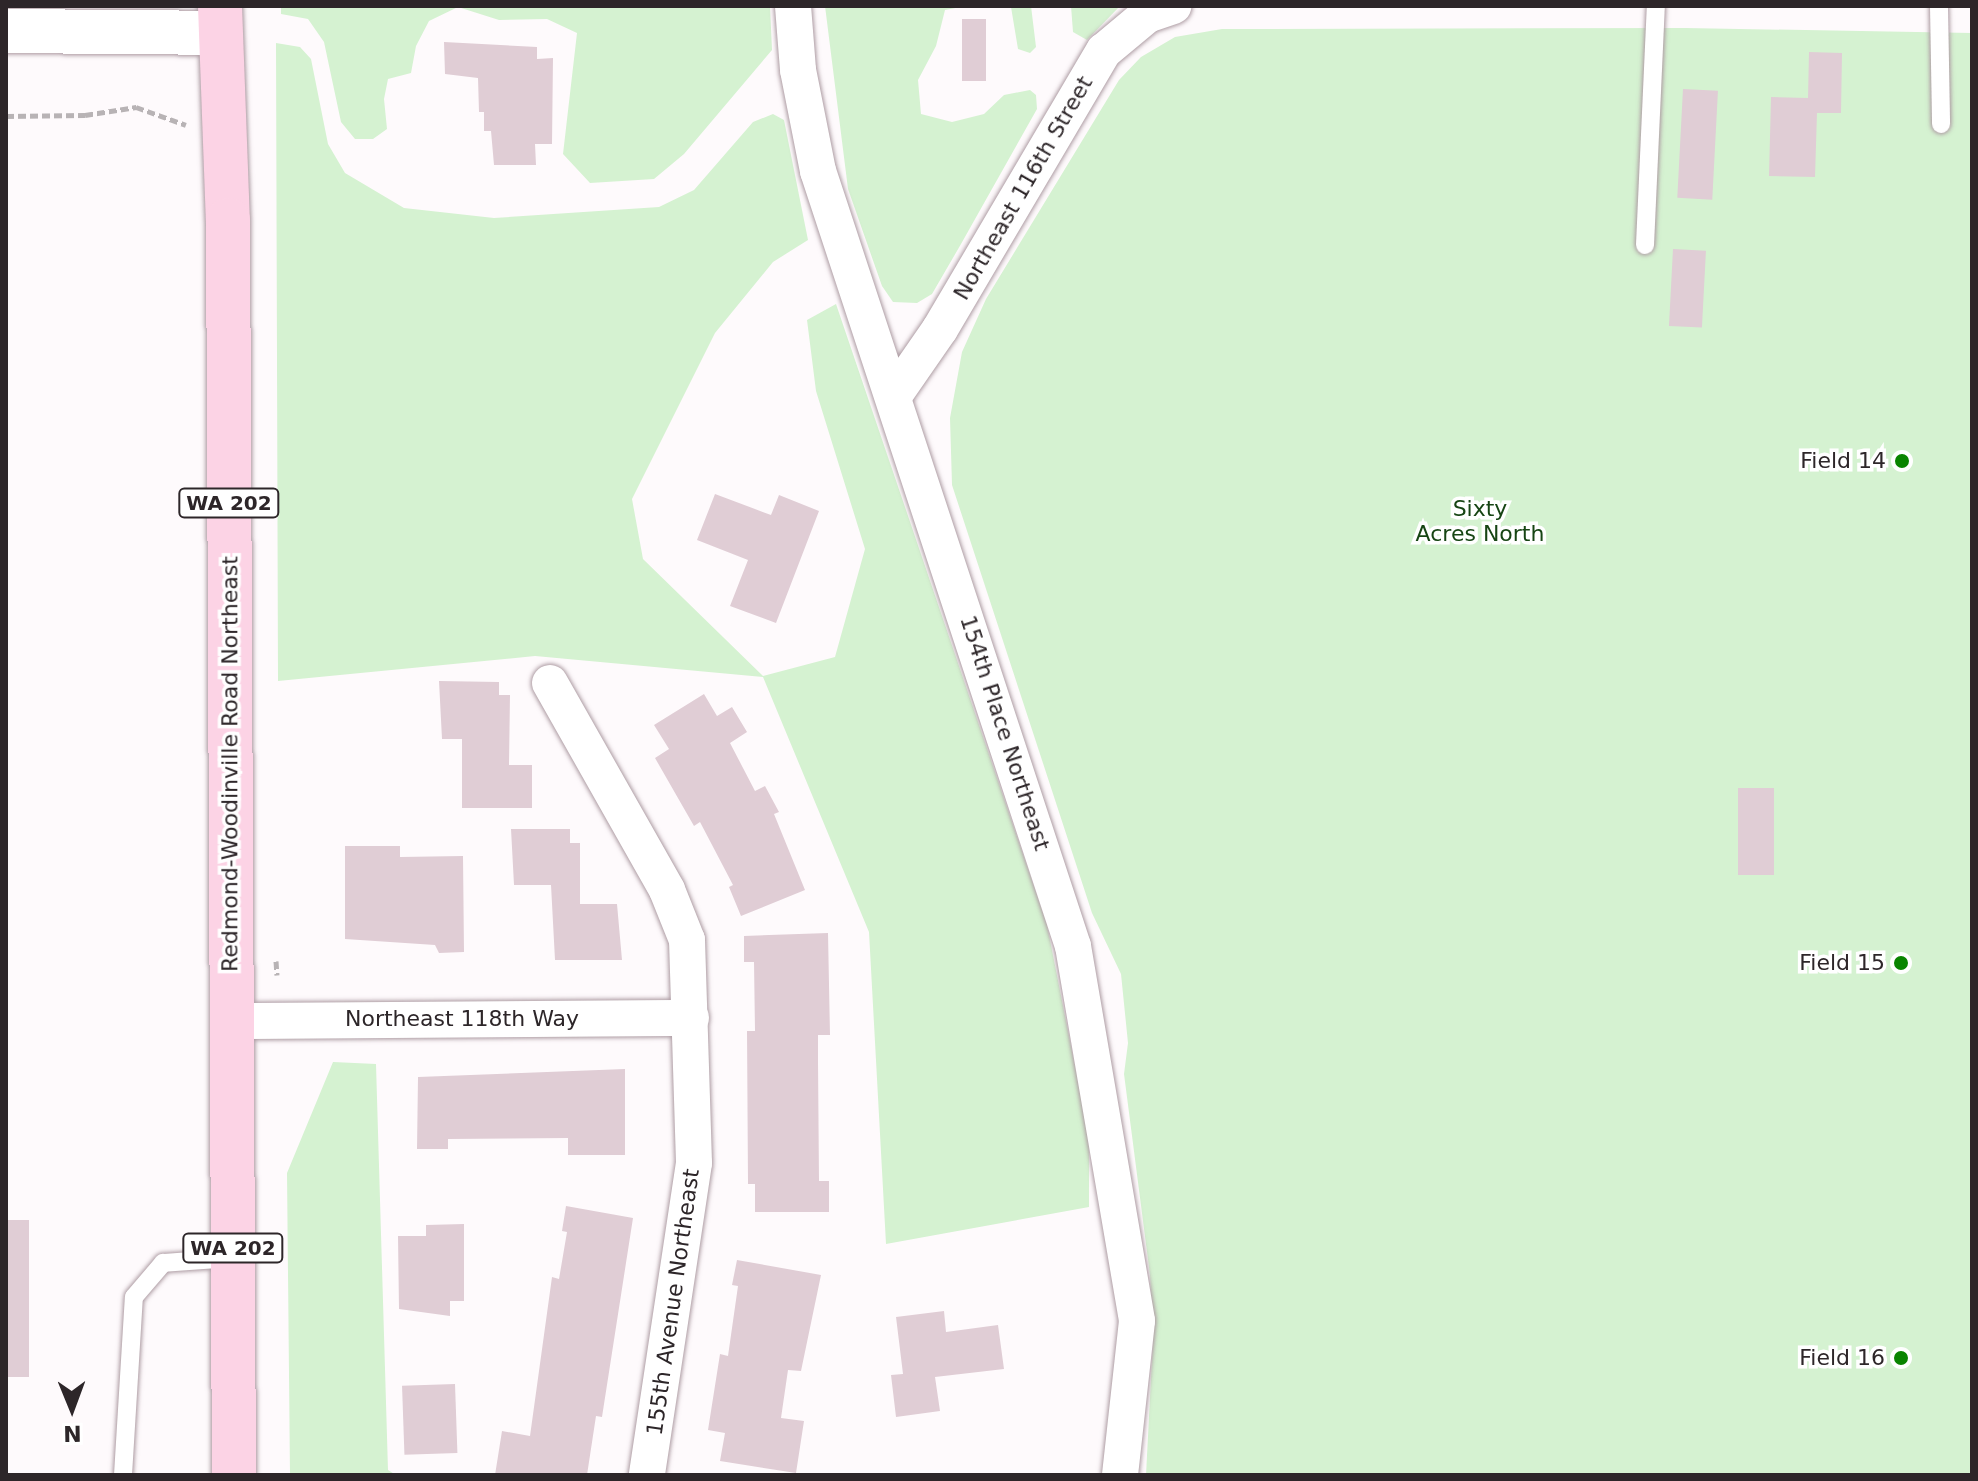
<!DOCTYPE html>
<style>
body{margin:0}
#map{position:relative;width:1978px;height:1481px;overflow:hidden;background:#fefafc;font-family:"DejaVu Sans",sans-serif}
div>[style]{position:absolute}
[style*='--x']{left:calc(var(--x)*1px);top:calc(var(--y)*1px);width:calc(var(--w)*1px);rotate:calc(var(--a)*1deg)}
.green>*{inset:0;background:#d5f2d1}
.building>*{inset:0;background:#e0cdd5;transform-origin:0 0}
.path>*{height:5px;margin-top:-2.5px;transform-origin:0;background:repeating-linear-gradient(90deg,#b8b3b5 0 8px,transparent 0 12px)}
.roads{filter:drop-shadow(0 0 2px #ae9da4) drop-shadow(0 0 2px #ae9da4)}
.lane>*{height:18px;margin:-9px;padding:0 9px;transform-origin:9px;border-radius:9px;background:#fff}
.street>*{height:36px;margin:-18px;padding:0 18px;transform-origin:18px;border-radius:18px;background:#fff}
.secondary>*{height:44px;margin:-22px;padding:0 22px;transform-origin:22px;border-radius:22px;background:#fff}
.primary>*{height:44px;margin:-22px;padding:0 22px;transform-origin:22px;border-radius:22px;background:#fcd3e5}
.dots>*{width:22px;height:22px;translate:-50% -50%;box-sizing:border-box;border:4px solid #fff;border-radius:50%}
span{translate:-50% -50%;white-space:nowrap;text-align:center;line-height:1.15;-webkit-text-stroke:7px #fff;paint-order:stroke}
.shield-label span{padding:2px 6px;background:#fff;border:2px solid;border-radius:6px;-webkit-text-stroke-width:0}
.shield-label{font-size:20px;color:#2d2629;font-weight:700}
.street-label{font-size:22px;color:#2d2629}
.poi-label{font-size:22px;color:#2d2629}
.right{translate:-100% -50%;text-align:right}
.park-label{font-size:22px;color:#174514}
.frame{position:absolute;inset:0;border:8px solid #2d2629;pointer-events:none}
.north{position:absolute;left:32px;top:1369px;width:80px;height:80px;-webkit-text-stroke:6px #fff;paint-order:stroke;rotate:179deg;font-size:22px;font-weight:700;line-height:32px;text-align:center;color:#2d2629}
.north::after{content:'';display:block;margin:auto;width:28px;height:36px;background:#2d2629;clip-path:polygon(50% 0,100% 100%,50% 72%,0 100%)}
</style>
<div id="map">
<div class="green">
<i style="clip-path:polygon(281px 6px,770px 6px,772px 50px,684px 154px,654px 179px,590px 183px,563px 154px,577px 33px,547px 19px,499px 20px,458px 7px,429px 21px,416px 46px,411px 73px,388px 79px,384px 99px,387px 129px,373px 139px,355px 139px,341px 122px,324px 42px,308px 19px,281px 14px)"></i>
<i style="clip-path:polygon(825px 6px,966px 6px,945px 10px,936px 46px,918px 80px,921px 114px,952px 122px,984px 114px,1004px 95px,1030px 90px,1036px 95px,1037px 109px,961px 244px,932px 294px,917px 303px,893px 302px,882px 286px,848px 189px)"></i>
<i style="clip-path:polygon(1000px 6px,1031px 6px,1036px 47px,1030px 53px,1018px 49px,1011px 7px)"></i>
<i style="clip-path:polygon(1071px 6px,1120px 6px,1087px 40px,1073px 32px)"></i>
<i style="clip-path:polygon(1685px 28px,1972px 33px,1972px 1475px,1146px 1475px,1153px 1339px,1150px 1275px,1124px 1074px,1128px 1043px,1121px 974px,1092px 913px,952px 485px,950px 418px,962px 352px,986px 299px,1119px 80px,1141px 57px,1175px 37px,1222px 29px)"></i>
<i style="clip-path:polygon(276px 43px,300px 47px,311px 59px,328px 144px,345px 173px,404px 208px,494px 218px,659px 207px,694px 190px,753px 122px,773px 114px,784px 120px,808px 240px,773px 262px,715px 333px,632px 499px,643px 559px,763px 676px,835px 657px,865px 549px,816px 391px,807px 320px,836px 304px,1047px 925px,1089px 1137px,1089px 1207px,886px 1244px,869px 932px,763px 677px,535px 656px,278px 681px)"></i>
<i style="clip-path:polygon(333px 1062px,376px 1064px,388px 1470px,396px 1475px,290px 1475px,287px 1173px)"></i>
</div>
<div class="building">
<i style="left:962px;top:19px;width:24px;height:62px"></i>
<i style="clip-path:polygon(444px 42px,537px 47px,537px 59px,553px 58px,552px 144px,535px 144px,536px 165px,494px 165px,491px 131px,484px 131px,484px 112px,479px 112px,478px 78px,445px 74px)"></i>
<i style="clip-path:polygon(1809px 52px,1842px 53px,1841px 113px,1817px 113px,1815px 177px,1769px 176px,1771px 97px,1808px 98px)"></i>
<i style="left:1683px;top:89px;width:35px;height:109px;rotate:3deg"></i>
<i style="left:1673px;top:249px;width:33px;height:77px;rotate:3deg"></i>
<i style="clip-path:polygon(715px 494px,771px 515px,779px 495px,819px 511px,776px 623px,730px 606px,748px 560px,697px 540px)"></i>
<i style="clip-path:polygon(439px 681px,499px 682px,499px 695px,510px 695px,509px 765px,532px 765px,532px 808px,462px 808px,462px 739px,442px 739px)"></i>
<i style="clip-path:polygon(704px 694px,717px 716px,732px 707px,747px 732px,730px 743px,755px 791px,765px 786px,779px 812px,774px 814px,805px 890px,741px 916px,729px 887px,733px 885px,700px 822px,694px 826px,655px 758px,669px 749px,654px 725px)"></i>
<i style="left:1738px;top:788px;width:36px;height:87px"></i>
<i style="clip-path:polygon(511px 829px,570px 829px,570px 843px,580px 843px,580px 904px,617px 904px,622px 960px,555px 960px,551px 885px,514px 885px)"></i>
<i style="clip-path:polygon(345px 846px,400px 846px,400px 857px,463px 856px,464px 952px,439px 953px,435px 945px,345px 939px)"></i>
<i style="clip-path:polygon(828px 933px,830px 1035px,818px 1035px,818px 1061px,819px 1181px,829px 1181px,829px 1212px,755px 1212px,755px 1184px,748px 1184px,747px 1031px,755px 1031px,754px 962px,744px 962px,744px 936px)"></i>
<i style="clip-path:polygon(625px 1069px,625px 1155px,568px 1155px,568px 1138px,448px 1139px,448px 1149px,417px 1149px,418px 1077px)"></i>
<i style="clip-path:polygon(566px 1206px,633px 1218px,602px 1417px,596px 1416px,587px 1475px,495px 1475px,502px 1431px,530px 1436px,552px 1277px,559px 1279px,567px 1232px,562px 1231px)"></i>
<i style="left:6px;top:1220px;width:23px;height:157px"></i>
<i style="clip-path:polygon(464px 1224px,464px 1301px,450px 1301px,450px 1316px,399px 1309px,398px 1236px,426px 1236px,426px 1225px)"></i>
<i style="clip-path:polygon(737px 1260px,821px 1275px,801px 1371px,788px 1370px,781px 1418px,804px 1421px,796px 1473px,720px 1461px,725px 1433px,708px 1430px,720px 1354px,728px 1356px,738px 1286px,732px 1285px)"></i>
<i style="clip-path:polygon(944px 1311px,946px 1332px,998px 1325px,1004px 1369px,935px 1377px,940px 1411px,896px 1417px,891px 1375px,903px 1374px,896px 1317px)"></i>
<i style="left:455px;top:1384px;width:69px;height:53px;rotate:88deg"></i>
</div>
<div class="path">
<i style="--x:6;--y:116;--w:79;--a:-0.7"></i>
<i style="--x:85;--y:115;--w:52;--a:-8.9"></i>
<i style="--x:136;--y:107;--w:53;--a:19.8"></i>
<i style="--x:276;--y:961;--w:14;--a:86"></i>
</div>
<div class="roads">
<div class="lane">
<i style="--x:1939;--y:6;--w:118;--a:89"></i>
<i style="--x:1645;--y:245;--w:239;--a:-87.4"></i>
<i style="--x:123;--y:1475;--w:178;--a:-86.5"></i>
<i style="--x:134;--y:1297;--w:45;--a:-49.5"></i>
<i style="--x:163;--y:1263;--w:70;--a:-4.1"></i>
</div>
<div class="street">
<i style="--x:793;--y:6;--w:64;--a:85.5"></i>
<i style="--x:798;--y:70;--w:103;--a:78.8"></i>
<i style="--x:818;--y:171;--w:816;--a:71.79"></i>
<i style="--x:1073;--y:946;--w:380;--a:80.3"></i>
<i style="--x:1137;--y:1321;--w:155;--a:96.3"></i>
<i style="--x:895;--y:394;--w:79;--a:-55.3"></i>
<i style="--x:940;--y:329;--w:323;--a:-59.5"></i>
<i style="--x:1104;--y:51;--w:56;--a:-39.9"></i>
<i style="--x:1147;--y:15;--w:28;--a:-19"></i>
<i style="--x:550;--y:683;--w:238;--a:60.5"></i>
<i style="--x:667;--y:890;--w:54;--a:68.2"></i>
<i style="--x:687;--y:940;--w:223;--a:88.2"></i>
<i style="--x:694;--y:1163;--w:316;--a:98.6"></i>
<i style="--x:232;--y:1021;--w:459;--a:-0.4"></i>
</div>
<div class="secondary">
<i style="--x:6;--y:31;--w:213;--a:0.5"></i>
</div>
<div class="primary">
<i style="--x:220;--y:6;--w:214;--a:87.9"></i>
<i style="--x:228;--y:220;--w:1255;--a:89.73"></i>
</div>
</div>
<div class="dots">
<i style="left:1902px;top:461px;background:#098400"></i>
<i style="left:1901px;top:963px;background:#098400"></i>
<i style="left:1901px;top:1358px;background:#098400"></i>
</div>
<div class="shield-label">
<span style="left:229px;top:503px">WA 202</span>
<span style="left:233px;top:1248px">WA 202</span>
</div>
<div class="street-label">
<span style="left:1023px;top:188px;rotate:-60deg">Northeast 116th Street</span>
<span style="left:1005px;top:733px;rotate:72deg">154th Place Northeast</span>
<span style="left:230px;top:764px;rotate:-90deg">Redmond-Woodinville Road Northeast</span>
<span style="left:462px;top:1019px">Northeast 118th Way</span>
<span style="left:673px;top:1302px;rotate:-82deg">155th Avenue Northeast</span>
</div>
<div class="poi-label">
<span class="right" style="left:1886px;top:461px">Field 14</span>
<span class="right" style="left:1885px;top:963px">Field 15</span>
<span class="right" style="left:1885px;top:1358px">Field 16</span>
</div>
<div class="park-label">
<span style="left:1480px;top:521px">Sixty<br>Acres North</span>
</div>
<div class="frame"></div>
<div class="north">N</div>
</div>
